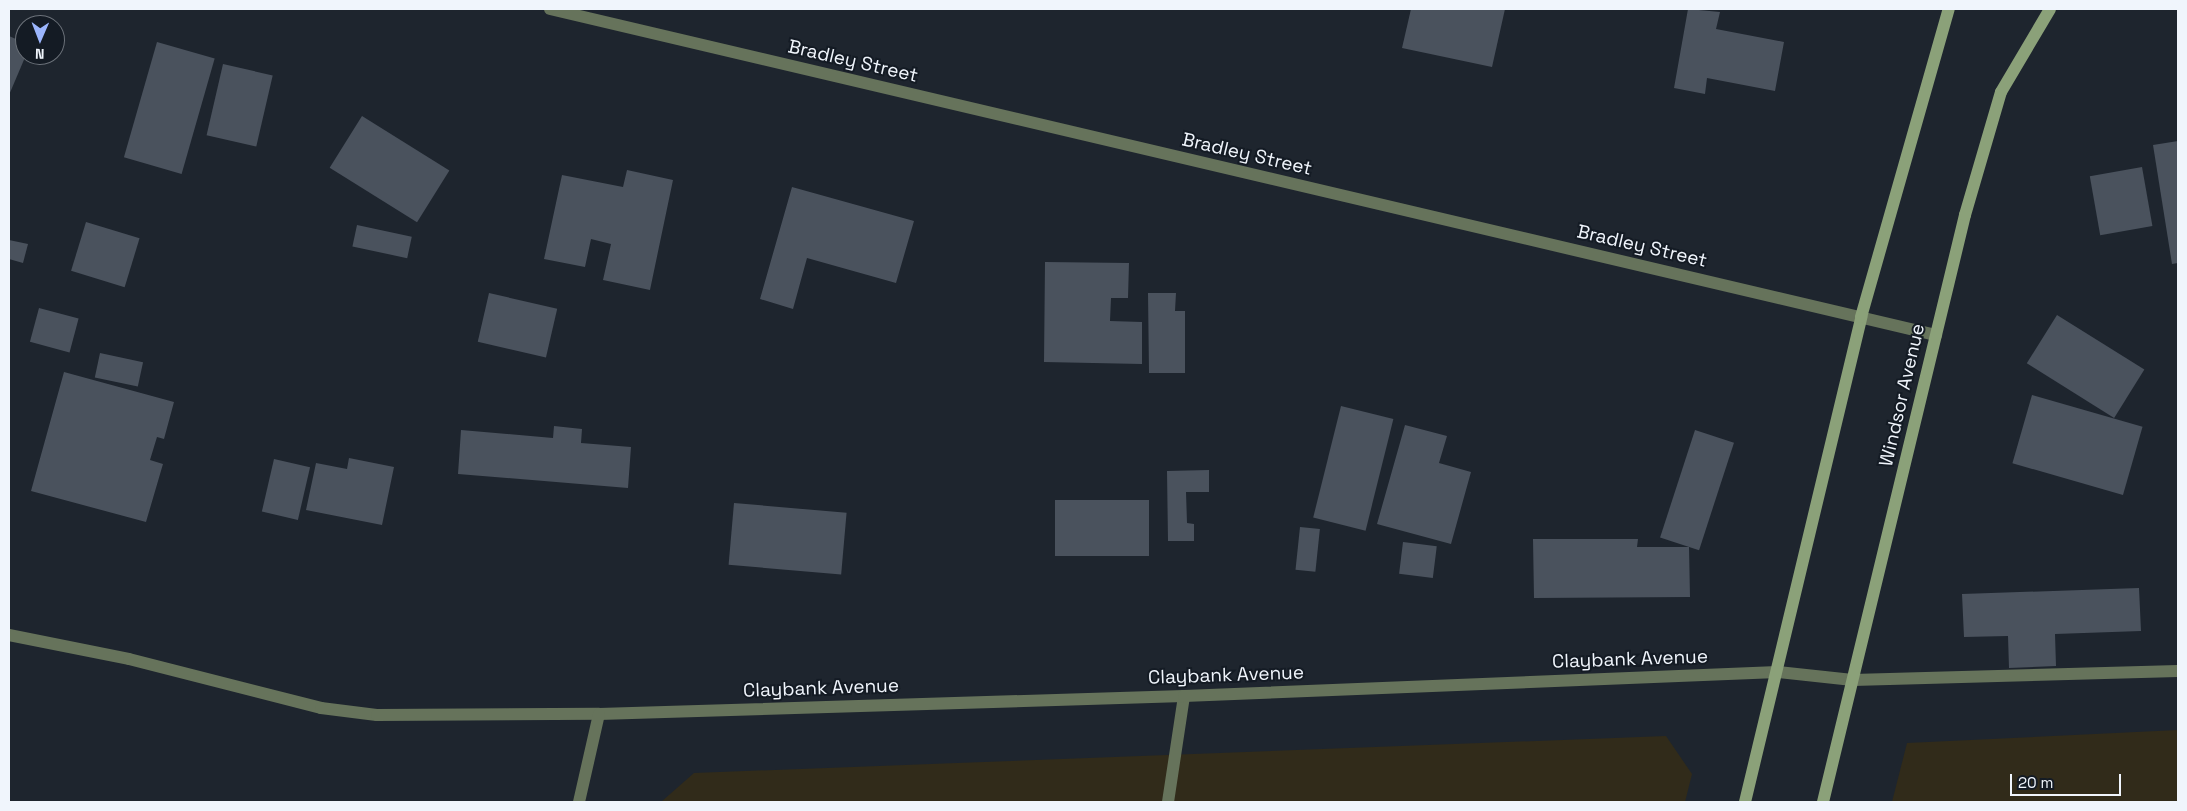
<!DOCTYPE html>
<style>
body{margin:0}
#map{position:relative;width:2187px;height:811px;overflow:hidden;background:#1e252e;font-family:"Space Grotesk",sans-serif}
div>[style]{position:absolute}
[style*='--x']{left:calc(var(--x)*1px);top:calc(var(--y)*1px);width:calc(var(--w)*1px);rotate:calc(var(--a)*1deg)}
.medical>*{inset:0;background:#312b1a}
.building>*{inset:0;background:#4a525d;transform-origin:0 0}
.service>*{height:12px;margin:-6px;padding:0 6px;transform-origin:6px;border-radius:6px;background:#66735b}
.minor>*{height:12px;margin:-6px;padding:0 6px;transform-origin:6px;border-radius:6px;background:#66735b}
.secondary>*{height:12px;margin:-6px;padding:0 6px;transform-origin:6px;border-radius:6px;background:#8ba179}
span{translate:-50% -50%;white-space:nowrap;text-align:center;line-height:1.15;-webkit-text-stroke:4px #141b24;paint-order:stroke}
.street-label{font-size:19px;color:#f0f5fc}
.frame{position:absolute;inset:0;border:10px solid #f0f5fc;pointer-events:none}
.north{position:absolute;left:15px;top:15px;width:50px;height:50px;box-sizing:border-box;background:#141b24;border:1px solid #6c727a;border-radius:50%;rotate:181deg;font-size:14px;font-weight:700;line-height:20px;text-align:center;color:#f0f5fc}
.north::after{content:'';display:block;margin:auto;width:18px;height:22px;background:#9bb5fd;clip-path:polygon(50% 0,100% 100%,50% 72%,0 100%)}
.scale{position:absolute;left:2010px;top:774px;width:111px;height:22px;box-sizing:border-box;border:2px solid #f0f5fc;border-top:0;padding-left:6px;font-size:15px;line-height:18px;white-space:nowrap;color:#f0f5fc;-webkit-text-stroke:4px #141b24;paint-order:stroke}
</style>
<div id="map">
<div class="medical">
<i style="clip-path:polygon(2178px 730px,2178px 802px,1892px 802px,1907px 743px)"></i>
<i style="clip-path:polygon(1666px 736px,1692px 774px,1685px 802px,661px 802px,694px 773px)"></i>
</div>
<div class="building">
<i style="clip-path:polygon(1411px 9px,1505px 9px,1492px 67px,1402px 48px)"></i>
<i style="clip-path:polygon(1688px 9px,1720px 12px,1716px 29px,1784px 42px,1775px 91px,1707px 78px,1705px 94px,1674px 88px)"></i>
<i style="clip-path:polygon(9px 36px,25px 43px,26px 55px,9px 95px)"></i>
<i style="left:157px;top:42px;width:60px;height:120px;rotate:16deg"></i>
<i style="left:223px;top:64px;width:51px;height:73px;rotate:13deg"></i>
<i style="left:362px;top:116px;width:103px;height:61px;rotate:32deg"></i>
<i style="clip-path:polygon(2178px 141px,2178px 263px,2172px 264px,2153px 145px)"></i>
<i style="left:2142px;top:167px;width:60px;height:53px;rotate:80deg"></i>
<i style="clip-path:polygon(627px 170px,673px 180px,650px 290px,603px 280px,611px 244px,591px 239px,585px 267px,544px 259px,562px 175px,623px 187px)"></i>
<i style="clip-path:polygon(792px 187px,914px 221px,896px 283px,807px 258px,793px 309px,760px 299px)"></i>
<i style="left:86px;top:222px;width:56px;height:51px;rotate:17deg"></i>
<i style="left:357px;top:225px;width:56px;height:22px;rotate:12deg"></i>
<i style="clip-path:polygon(9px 240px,28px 244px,23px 263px,9px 259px)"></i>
<i style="clip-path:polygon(1045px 262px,1129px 263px,1128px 298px,1111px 298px,1110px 321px,1142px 322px,1142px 364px,1044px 362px)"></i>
<i style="left:489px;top:293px;width:70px;height:50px;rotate:13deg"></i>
<i style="clip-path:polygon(1148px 293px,1176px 293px,1175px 311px,1185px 311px,1185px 373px,1149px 373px)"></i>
<i style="left:39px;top:308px;width:41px;height:35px;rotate:15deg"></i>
<i style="left:2057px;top:315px;width:103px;height:57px;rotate:32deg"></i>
<i style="left:100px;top:353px;width:44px;height:25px;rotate:12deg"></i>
<i style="clip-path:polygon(64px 372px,174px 402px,164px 439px,157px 437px,150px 460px,163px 464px,146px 522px,31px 491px)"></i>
<i style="left:2032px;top:395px;width:115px;height:71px;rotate:16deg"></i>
<i style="left:1341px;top:406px;width:54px;height:115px;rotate:14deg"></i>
<i style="clip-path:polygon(1405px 425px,1447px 436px,1439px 463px,1471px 472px,1451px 544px,1377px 524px)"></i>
<i style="clip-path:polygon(554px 426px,582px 429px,581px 443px,631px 447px,628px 488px,458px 474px,461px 430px,553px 438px)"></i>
<i style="left:1695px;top:430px;width:41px;height:113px;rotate:18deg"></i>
<i style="clip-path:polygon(349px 458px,394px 467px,382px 525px,306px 510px,316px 463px,347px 469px)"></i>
<i style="left:274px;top:459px;width:37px;height:54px;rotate:13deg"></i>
<i style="clip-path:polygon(1209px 470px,1209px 492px,1186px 492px,1187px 523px,1194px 524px,1194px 541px,1168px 541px,1167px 471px)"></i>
<i style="left:1149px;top:500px;width:56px;height:94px;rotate:90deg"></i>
<i style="left:734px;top:503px;width:113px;height:62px;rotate:5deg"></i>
<i style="left:1300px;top:527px;width:20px;height:43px;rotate:6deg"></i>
<i style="clip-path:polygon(1533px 539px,1638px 539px,1637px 547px,1689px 547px,1690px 597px,1534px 598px)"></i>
<i style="left:1403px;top:542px;width:34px;height:32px;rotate:7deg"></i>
<i style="clip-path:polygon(2139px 588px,2141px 631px,2055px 634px,2056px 666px,2009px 668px,2008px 636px,1964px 637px,1962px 594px)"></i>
</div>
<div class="service">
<i style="--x:1168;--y:802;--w:107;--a:-81.4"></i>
</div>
<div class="minor">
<i style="--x:550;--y:9;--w:1424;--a:13.24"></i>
<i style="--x:9;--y:635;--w:122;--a:11.3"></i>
<i style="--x:129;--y:659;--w:198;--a:14.3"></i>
<i style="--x:321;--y:708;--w:56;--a:7.1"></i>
<i style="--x:377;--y:715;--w:222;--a:-0.3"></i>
<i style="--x:599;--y:714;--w:585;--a:-1.76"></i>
<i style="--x:1184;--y:696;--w:594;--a:-2.31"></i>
<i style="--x:1778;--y:672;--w:75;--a:6.1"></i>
<i style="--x:1853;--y:680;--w:325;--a:-1.6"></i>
<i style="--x:579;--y:802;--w:90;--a:-77.2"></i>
</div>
<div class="secondary">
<i style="--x:1745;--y:802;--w:499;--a:-76.5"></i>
<i style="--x:1861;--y:317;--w:320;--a:-74.1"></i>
<i style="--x:1823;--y:802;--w:604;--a:-76.4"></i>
<i style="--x:1965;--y:215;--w:128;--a:-73.7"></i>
<i style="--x:2001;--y:92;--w:96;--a:-59.4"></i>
</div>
<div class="street-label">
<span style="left:853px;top:61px;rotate:13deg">Bradley Street</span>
<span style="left:1247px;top:154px;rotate:13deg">Bradley Street</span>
<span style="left:1642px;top:246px;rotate:13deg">Bradley Street</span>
<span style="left:1902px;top:395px;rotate:-77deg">Windsor Avenue</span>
<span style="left:1630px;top:659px;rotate:-2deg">Claybank Avenue</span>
<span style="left:1226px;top:675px;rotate:-2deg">Claybank Avenue</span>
<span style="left:821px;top:688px;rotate:-2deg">Claybank Avenue</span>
</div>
<div class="frame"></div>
<div class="north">N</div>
<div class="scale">20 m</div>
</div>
